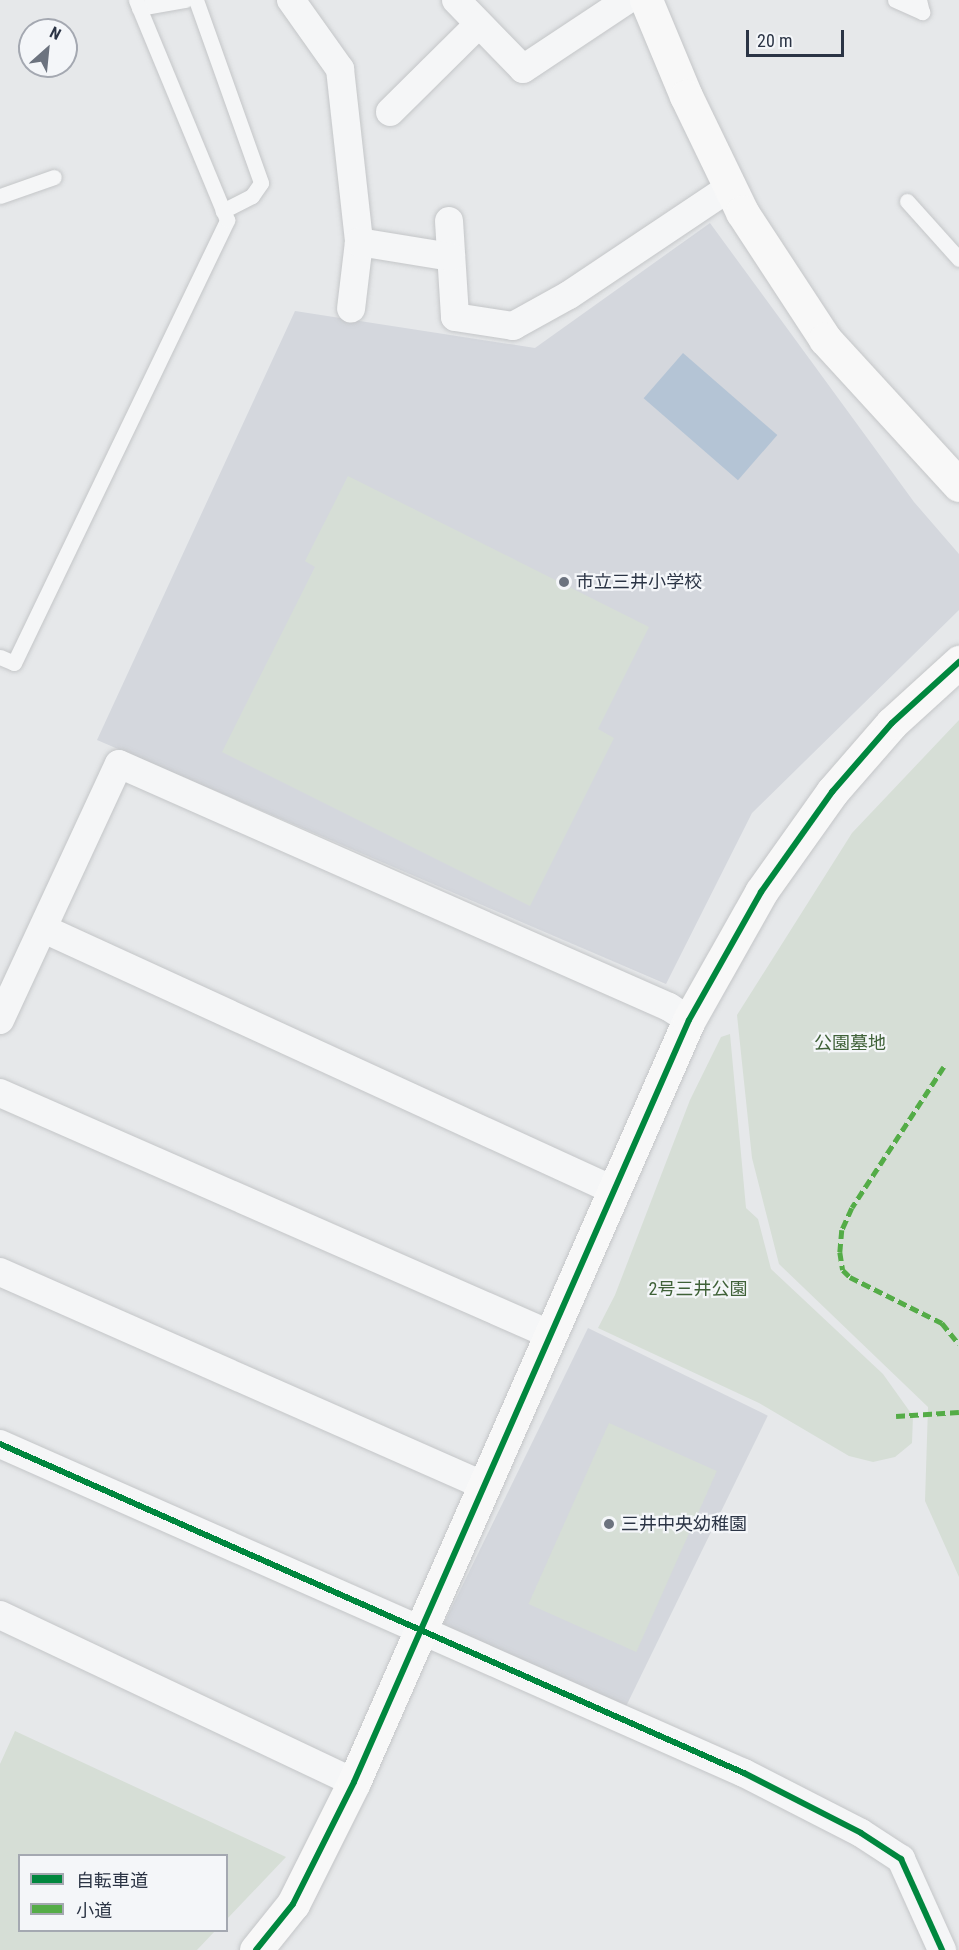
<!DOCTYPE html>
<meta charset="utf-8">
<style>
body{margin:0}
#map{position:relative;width:959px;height:1950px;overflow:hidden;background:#e6e8ea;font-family:"Roboto Condensed","Noto Sans JP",sans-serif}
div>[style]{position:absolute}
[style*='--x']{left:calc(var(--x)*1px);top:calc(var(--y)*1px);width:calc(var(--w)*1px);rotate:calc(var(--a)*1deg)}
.built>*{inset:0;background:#d4d7dd;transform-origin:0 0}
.green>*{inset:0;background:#d6ded6;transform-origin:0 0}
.water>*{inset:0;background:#b4c4d5;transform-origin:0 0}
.roads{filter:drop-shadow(0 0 2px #c4c6c8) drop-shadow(0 0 2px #c4c6c8)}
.lane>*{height:15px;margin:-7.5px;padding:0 7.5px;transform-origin:7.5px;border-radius:7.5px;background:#f5f6f7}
.street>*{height:28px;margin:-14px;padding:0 14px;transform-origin:14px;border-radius:14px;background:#f5f6f7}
.secondary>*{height:33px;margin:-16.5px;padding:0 16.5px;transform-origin:16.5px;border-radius:16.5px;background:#f8f8f8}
.quiet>*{height:4.5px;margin-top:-2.25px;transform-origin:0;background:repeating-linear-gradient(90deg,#54ac47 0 9px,transparent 0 13.5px)}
.cycleway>*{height:6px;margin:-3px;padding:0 3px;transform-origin:3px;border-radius:3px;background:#00873e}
.dots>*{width:16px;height:16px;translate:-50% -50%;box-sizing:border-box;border:3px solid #f4f6f9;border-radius:50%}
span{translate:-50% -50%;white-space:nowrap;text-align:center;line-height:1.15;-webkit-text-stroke:4.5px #f4f6f9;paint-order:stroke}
.poi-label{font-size:18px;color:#2b3445}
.left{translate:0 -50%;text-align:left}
.park-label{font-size:18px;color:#3f6138}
.legend{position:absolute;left:18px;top:1854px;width:210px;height:78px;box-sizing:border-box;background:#f4f6f9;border:2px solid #a4a8b1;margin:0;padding:8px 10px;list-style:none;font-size:18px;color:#2b3445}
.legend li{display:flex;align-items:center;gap:12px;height:30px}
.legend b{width:30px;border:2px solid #a4a8b1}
.north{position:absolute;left:18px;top:18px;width:60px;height:60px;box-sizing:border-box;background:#f4f6f9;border:2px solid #a4a8b1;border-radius:50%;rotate:27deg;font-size:16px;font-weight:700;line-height:24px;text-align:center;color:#2b3445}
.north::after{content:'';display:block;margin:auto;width:21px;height:27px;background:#6c737f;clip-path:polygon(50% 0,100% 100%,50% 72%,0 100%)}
.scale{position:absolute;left:746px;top:30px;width:98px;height:27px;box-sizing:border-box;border:3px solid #2b3445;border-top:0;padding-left:8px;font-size:18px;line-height:21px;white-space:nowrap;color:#2b3445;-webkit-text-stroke:4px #f4f6f9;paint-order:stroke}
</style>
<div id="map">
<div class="built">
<i style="clip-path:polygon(710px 223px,914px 502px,959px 554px,959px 610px,752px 813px,666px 984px,97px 740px,295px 311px,535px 348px)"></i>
<i style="left:588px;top:1328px;width:200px;height:333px;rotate:26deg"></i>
</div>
<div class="green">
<i style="clip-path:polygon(348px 476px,649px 627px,598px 729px,614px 738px,530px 906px,222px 752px,315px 567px,305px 561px)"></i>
<i style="clip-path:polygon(959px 720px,959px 1577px,925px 1501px,928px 1407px,779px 1264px,752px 1158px,737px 1015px,852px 833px)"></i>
<i style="clip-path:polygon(730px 1034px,746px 1208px,758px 1219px,771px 1269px,883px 1374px,913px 1416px,912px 1443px,895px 1457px,873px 1462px,849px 1456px,759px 1403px,598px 1328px,615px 1295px,690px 1100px,721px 1037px)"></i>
<i style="left:609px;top:1423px;width:118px;height:198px;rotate:24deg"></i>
<i style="clip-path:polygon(15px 1731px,286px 1857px,227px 1919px,226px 1856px,20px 1856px,20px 1930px,215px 1931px,197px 1950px,0 1950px,0 1764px)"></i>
</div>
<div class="water">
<i style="left:683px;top:353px;width:125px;height:60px;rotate:41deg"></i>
</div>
<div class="roads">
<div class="lane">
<i style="--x:196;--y:0;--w:194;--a:70.4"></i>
<i style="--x:261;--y:183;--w:16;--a:125"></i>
<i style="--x:252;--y:196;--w:33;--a:153"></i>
<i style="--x:895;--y:0;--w:30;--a:24"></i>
<i style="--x:922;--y:12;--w:12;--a:-104"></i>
<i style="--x:139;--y:8;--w:47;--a:-9.9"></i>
<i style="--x:0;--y:196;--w:57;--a:-19.4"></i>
<i style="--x:907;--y:201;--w:78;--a:48.1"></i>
<i style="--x:0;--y:657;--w:15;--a:23"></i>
<i style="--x:14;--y:663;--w:492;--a:-64.3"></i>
<i style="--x:227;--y:220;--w:238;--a:-112.5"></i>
</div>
<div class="street">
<i style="--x:291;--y:0;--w:85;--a:54.6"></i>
<i style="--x:340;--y:69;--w:174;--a:83.7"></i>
<i style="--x:359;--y:242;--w:67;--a:96.8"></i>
<i style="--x:456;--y:0;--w:96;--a:45.8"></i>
<i style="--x:523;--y:69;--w:125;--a:-33.6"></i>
<i style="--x:390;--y:112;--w:125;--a:-44.7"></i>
<i style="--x:449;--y:221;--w:96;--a:86.4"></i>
<i style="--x:455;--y:317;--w:59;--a:8.8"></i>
<i style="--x:513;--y:326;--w:64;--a:-29"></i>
<i style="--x:569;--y:295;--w:192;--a:-33.8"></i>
<i style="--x:359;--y:242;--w:93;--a:9.3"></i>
<i style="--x:44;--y:929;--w:626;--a:24.64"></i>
<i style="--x:0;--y:1020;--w:282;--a:-65.1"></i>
<i style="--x:119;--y:764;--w:601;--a:23.84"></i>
<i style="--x:669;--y:1007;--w:24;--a:33"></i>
<i style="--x:0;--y:1093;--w:600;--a:23.7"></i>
<i style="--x:0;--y:1272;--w:530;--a:23.81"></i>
<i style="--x:0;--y:1444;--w:813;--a:23.86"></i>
<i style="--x:744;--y:1773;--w:131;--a:27.1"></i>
<i style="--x:861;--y:1833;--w:48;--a:33"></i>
<i style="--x:901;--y:1859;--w:100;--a:65.7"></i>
<i style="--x:0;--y:1615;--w:391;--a:25.3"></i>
</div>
<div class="secondary">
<i style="--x:646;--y:0;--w:104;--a:67.4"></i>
<i style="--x:686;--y:96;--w:129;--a:64.2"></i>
<i style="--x:742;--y:212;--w:152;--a:56.8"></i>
<i style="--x:825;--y:339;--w:198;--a:47.5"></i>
<i style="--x:256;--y:1950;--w:59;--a:-51.2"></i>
<i style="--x:293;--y:1904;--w:136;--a:-63.4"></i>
<i style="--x:354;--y:1782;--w:832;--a:-66.27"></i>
<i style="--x:689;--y:1020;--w:147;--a:-60.6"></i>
<i style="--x:761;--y:892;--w:123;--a:-54.6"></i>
<i style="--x:832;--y:792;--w:91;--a:-49"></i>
<i style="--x:892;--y:723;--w:91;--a:-42.3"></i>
</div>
</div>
<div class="quiet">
<i style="--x:944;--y:1067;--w:168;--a:123.1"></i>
<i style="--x:852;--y:1208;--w:24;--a:114"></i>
<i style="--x:842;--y:1230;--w:22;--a:95"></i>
<i style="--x:840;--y:1252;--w:18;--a:81"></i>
<i style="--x:843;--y:1270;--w:10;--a:45"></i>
<i style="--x:850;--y:1277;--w:103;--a:26.6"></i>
<i style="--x:942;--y:1323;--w:27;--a:51"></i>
<i style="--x:896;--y:1416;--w:63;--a:-3.6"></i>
</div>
<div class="cycleway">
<i style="--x:0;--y:1444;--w:813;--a:23.86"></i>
<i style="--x:744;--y:1773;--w:131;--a:27.1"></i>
<i style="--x:861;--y:1833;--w:48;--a:33"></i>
<i style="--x:901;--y:1859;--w:100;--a:65.7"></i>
<i style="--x:256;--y:1950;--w:59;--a:-51.2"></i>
<i style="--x:293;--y:1904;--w:136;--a:-63.4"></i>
<i style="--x:354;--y:1782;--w:832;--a:-66.27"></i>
<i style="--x:689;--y:1020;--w:147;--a:-60.6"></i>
<i style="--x:761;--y:892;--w:123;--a:-54.6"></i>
<i style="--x:832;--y:792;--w:91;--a:-49"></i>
<i style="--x:892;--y:723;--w:91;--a:-42.3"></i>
</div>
<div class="dots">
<i style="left:564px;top:582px;background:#6c737f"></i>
<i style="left:609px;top:1524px;background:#6c737f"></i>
</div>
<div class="poi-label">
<span class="left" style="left:576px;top:582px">市立三井小学校</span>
<span class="left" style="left:621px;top:1524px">三井中央幼稚園</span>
</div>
<div class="park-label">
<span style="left:850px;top:1043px">公園墓地</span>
<span style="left:698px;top:1289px">2号三井公園</span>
</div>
<ul class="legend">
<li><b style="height:8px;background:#00873e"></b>自転車道</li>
<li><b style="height:8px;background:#54ac47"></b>小道</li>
</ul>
<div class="north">N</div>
<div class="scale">20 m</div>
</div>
